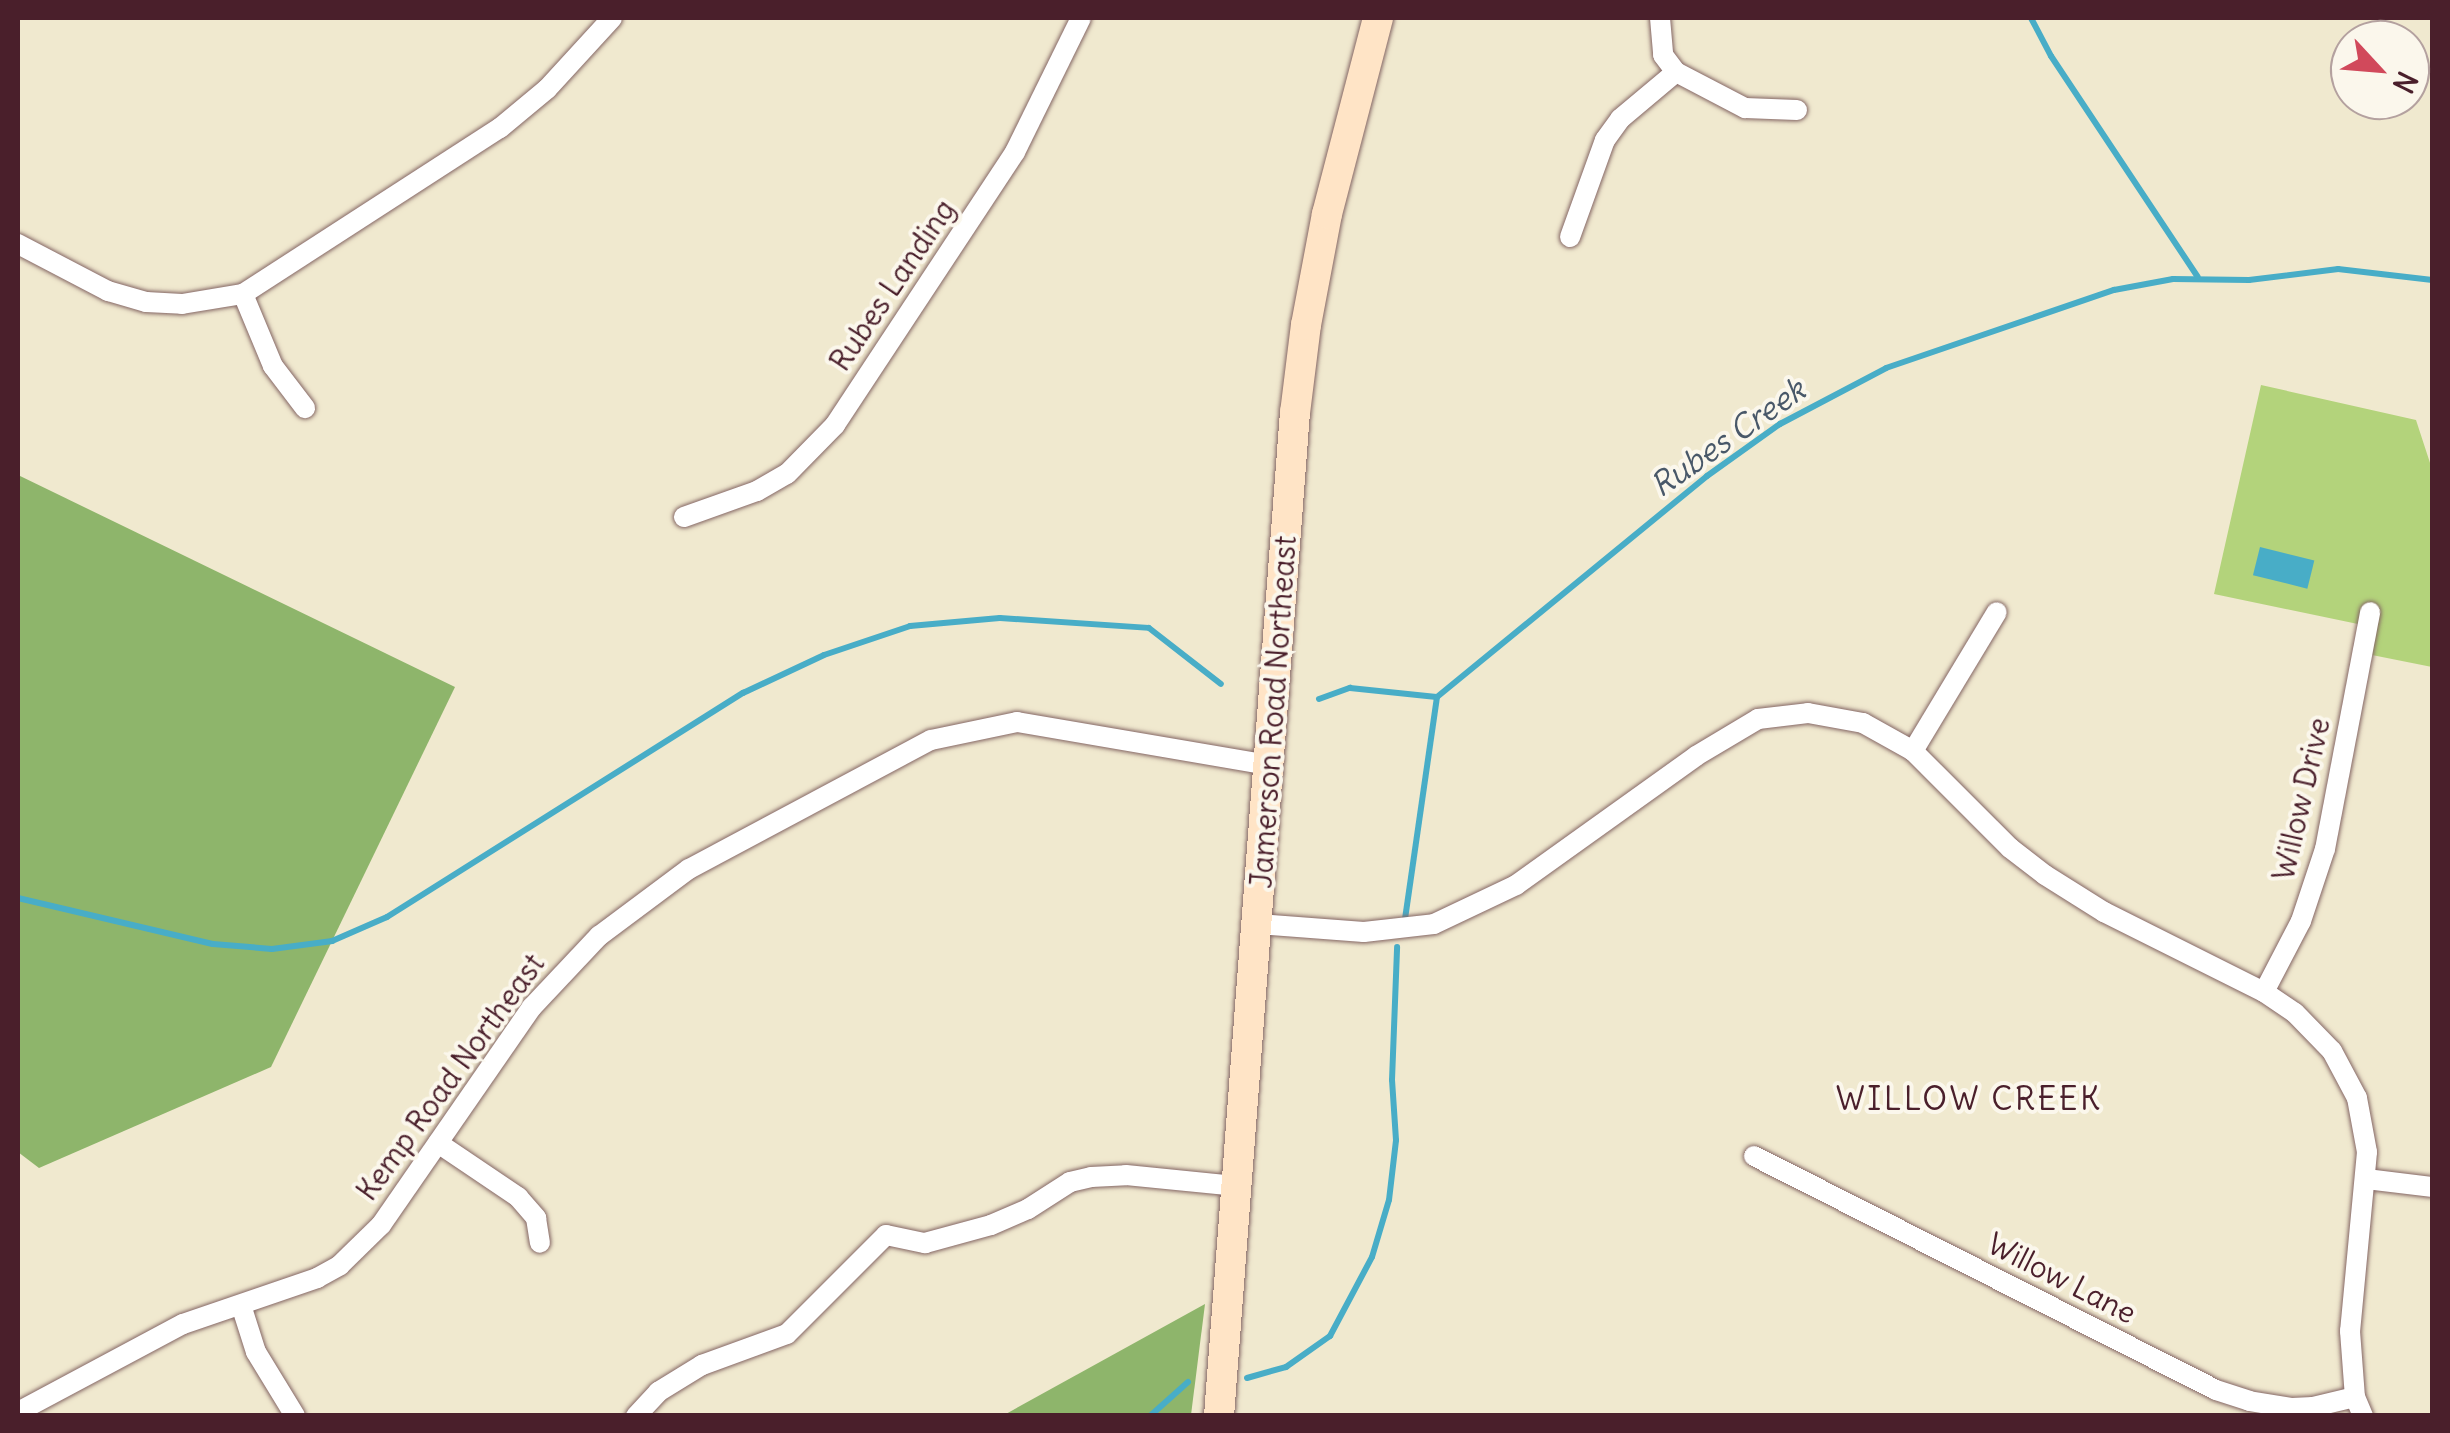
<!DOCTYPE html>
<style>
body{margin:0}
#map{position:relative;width:2450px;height:1433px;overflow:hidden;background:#f0e9cf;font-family:Delius,sans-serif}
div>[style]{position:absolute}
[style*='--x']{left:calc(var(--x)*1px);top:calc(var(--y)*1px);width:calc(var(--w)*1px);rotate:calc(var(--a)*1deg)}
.green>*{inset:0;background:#b3d37b}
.forest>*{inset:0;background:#8eb56b}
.water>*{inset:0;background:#48adc7;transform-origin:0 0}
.stream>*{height:6px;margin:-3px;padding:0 3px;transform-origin:3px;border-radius:3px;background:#48adc7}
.roads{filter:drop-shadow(0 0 2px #846664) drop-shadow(0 0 2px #846664)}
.street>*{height:20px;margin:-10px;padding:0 10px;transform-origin:10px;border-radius:10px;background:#fff}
.secondary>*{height:30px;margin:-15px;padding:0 15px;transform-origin:15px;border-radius:15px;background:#ffe4c6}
span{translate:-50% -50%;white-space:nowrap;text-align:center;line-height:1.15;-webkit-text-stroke:8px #fbf7ec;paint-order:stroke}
.street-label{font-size:30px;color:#4a1f2b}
.water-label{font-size:32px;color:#495869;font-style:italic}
.neighbourhood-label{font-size:32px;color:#4a1f2b;letter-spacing:2.5px}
.frame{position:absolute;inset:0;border:20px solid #4a1f2b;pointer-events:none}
.north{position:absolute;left:2330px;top:20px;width:100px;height:100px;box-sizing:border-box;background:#fbf7ec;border:2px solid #b4a19f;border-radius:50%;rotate:116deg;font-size:28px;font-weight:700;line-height:40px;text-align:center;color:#4a1f2b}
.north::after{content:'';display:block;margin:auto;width:35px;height:45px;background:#d1495b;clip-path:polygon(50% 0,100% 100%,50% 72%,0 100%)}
</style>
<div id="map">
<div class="green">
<i style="clip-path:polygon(2261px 385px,2416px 420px,2432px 469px,2432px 667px,2372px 655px,2377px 628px,2214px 594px)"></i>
</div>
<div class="forest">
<i style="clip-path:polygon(18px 475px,455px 687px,271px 1067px,39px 1168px,18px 1152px)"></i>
<i style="clip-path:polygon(1205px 1304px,1191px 1415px,1004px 1415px)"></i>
</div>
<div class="water">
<i style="left:2260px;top:547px;width:56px;height:29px;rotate:14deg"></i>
</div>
<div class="stream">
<i style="--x:2031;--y:18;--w:43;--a:62.2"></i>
<i style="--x:2051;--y:56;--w:265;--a:56.4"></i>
<i style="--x:1319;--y:699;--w:33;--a:-20"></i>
<i style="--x:1350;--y:688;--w:87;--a:5.9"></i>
<i style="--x:18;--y:898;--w:200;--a:13.3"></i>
<i style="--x:213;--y:944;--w:59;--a:4.8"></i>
<i style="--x:272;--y:949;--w:61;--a:-7.6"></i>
<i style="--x:332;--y:941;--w:60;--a:-23.6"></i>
<i style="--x:387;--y:917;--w:421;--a:-32.2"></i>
<i style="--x:743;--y:693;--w:89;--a:-25.1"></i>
<i style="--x:824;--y:655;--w:91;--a:-18.6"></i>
<i style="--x:910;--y:626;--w:90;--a:-5.1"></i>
<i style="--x:1000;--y:618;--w:149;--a:3.8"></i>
<i style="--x:1149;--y:628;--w:91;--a:37.9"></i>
<i style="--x:1405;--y:919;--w:224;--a:-81.8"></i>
<i style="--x:1437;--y:697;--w:349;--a:-39.3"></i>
<i style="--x:1707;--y:476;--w:90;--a:-35.5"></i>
<i style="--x:1780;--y:424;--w:120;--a:-27.8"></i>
<i style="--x:1886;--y:368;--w:241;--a:-18.9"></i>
<i style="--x:2114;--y:290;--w:60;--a:-10.6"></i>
<i style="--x:2173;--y:279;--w:76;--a:0.8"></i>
<i style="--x:2249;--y:280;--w:90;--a:-7"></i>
<i style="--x:2338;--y:269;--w:95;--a:6.7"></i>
<i style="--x:1247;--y:1378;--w:41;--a:-15.8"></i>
<i style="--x:1286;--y:1367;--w:54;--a:-35.2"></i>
<i style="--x:1330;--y:1336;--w:89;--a:-62"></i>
<i style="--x:1372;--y:1257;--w:59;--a:-73.4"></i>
<i style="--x:1389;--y:1200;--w:60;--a:-83.3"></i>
<i style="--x:1396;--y:1140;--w:60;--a:-93.8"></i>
<i style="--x:1392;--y:1080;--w:133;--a:-87.8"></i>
<i style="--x:1150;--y:1416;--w:51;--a:-41.8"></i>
</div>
<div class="roads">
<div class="street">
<i style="--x:1660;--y:18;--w:37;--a:85"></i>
<i style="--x:1663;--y:55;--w:21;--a:53"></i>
<i style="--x:1676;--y:72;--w:78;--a:27.6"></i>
<i style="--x:1745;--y:108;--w:52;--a:2.2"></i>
<i style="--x:1570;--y:237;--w:103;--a:-70.2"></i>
<i style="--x:1605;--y:140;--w:26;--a:-54"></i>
<i style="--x:1620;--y:119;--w:73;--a:-40"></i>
<i style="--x:18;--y:244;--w:102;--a:27.6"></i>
<i style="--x:108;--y:291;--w:40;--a:16"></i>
<i style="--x:146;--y:302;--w:36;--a:3"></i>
<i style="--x:182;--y:304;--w:62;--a:-9.3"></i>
<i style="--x:243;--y:294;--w:306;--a:-32.9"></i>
<i style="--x:500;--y:128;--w:61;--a:-39.7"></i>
<i style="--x:547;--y:89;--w:96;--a:-47.5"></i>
<i style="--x:243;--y:294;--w:78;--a:67.4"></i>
<i style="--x:273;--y:366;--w:53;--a:52.7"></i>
<i style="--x:684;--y:517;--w:77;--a:-19.6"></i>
<i style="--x:757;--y:491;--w:34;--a:-30"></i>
<i style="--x:787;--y:474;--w:69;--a:-45.6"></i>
<i style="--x:835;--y:425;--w:327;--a:-56.6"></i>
<i style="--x:1015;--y:152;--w:149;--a:-63.8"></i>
<i style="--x:1913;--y:751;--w:162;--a:-58.9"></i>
<i style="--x:1258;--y:924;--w:106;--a:4.3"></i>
<i style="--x:1364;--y:932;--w:70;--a:-6.5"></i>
<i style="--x:1434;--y:924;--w:91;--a:-25.4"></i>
<i style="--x:1516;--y:885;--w:221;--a:-35.6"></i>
<i style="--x:1696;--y:756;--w:72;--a:-30.8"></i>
<i style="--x:1758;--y:719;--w:50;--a:-6.8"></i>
<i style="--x:1808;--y:713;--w:56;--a:10.3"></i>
<i style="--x:1863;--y:723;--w:57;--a:29.2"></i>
<i style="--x:1913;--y:751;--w:137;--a:45"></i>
<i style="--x:2010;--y:848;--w:44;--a:37.6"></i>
<i style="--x:2045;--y:875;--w:70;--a:32.1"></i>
<i style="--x:2104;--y:912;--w:179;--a:26.6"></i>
<i style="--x:2264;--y:992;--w:37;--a:34"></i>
<i style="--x:2295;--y:1013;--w:53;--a:45.8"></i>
<i style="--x:2332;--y:1051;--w:53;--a:62"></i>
<i style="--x:2357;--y:1098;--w:55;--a:79.5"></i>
<i style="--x:2367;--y:1152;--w:180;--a:95.4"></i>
<i style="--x:2350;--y:1331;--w:66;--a:85.7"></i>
<i style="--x:2355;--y:1397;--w:21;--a:67"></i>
<i style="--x:2264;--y:992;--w:80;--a:-62.5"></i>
<i style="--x:2301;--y:921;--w:76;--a:-71.6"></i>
<i style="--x:2325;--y:849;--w:241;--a:-79.2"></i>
<i style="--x:438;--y:1143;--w:97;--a:34"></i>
<i style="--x:518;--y:1197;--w:28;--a:49"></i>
<i style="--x:536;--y:1218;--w:25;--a:81"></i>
<i style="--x:1754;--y:1156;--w:518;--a:26.86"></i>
<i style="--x:2216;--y:1390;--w:35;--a:18"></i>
<i style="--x:2249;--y:1401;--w:44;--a:9.2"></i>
<i style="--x:2292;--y:1408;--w:21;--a:-3"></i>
<i style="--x:2313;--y:1407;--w:43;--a:-13.4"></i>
<i style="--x:2366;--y:1179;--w:66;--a:6.9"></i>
<i style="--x:241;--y:1305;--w:49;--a:72.3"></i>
<i style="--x:256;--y:1352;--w:75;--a:58.6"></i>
<i style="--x:18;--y:1412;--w:187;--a:-28.1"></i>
<i style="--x:183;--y:1324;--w:142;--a:-18.9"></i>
<i style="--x:317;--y:1278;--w:26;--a:-29"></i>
<i style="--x:340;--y:1265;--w:57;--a:-44.3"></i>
<i style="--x:381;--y:1225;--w:265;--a:-55.3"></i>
<i style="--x:532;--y:1007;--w:98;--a:-46.7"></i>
<i style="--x:599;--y:936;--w:112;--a:-36.7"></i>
<i style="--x:689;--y:869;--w:274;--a:-28.1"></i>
<i style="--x:931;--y:740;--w:88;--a:-11.8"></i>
<i style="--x:1017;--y:722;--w:256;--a:9.7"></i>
<i style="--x:636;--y:1416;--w:33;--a:-47"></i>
<i style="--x:658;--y:1392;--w:52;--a:-31.5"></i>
<i style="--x:702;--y:1365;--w:90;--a:-20"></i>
<i style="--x:787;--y:1334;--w:140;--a:-45"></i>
<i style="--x:886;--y:1235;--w:40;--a:12"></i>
<i style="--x:925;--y:1243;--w:68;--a:-15.3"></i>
<i style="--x:991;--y:1225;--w:40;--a:-23.4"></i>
<i style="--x:1028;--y:1209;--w:50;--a:-32.7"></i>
<i style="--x:1070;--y:1182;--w:22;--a:-13"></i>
<i style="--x:1091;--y:1177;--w:35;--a:-3"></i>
<i style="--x:1126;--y:1175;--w:112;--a:5.7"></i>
</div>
<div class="secondary">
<i style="--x:1219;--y:1416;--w:1006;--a:-85.67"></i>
<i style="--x:1295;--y:413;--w:89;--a:-82.9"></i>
<i style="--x:1306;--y:325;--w:113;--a:-79.3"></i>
<i style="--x:1327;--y:214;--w:203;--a:-75.4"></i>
</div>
</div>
<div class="street-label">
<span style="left:892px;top:285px;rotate:-56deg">Rubes Landing</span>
<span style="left:1273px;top:712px;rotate:-86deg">Jamerson Road Northeast</span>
<span style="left:2301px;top:799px;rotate:-77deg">Willow Drive</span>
<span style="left:450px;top:1077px;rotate:-54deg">Kemp Road Northeast</span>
<span style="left:2062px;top:1278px;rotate:27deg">Willow Lane</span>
</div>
<div class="water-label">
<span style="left:1728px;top:438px;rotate:-35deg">Rubes Creek</span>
</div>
<div class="neighbourhood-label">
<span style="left:1969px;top:1099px">WILLOW CREEK</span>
</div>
<div class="frame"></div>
<div class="north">N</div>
</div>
